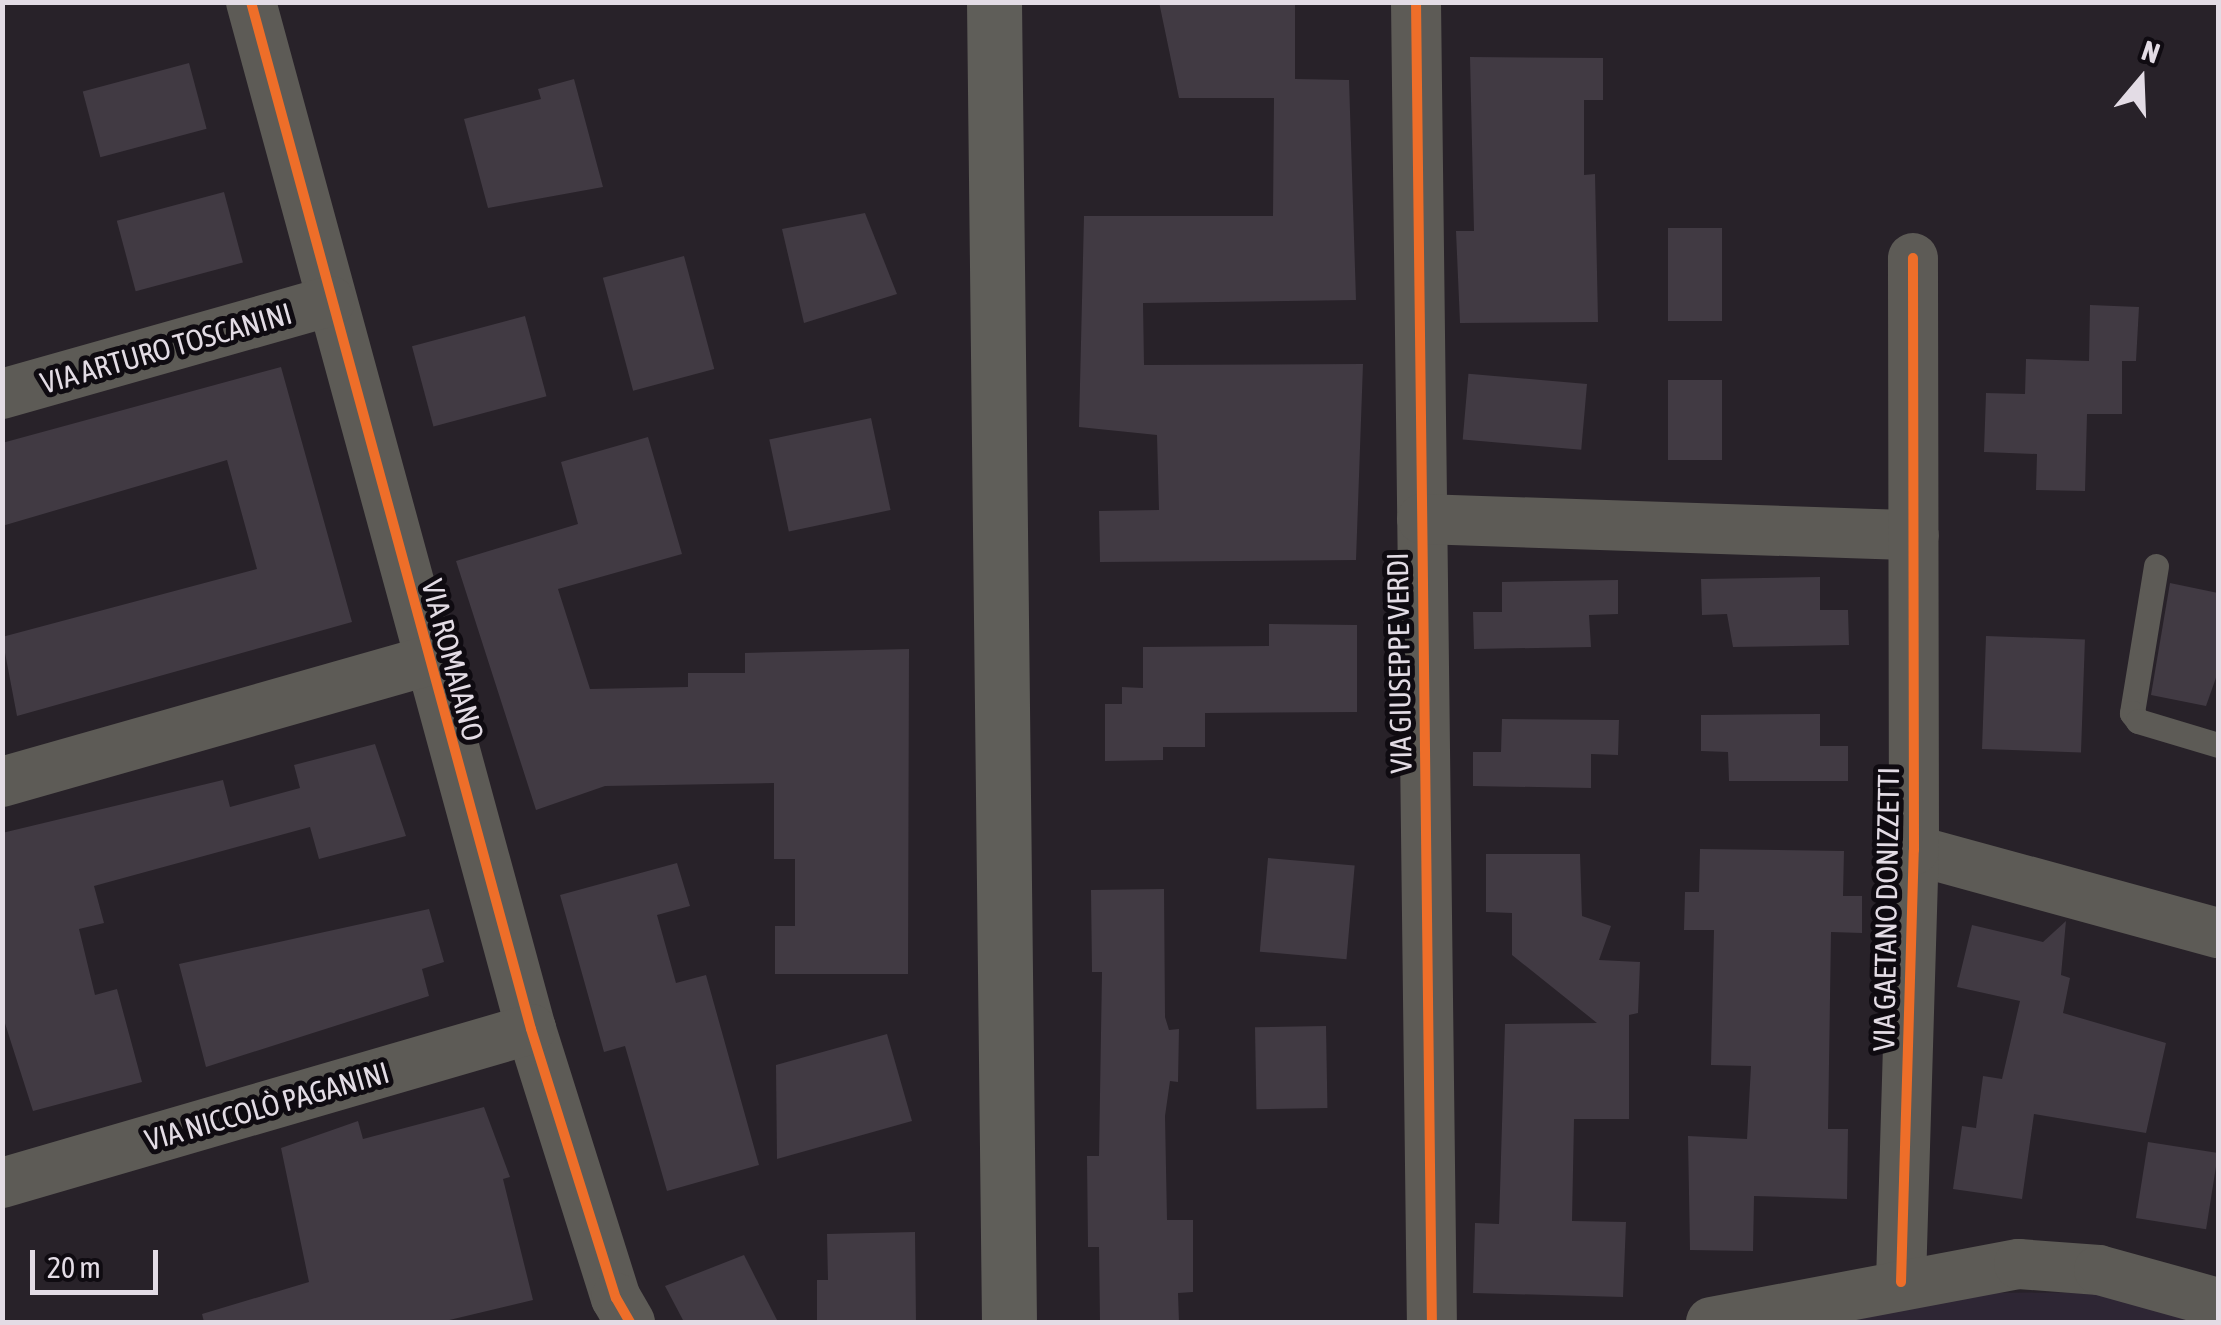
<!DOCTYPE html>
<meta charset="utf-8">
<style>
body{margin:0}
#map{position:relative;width:2221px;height:1325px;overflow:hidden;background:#282229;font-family:"Asap Condensed",sans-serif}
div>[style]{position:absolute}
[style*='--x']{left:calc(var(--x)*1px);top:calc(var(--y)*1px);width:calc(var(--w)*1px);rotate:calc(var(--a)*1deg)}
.industrial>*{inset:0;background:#2e2634}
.building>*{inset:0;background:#413a43;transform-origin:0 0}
.lane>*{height:25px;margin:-12.5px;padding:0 12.5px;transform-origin:12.5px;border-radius:12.5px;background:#5d5b56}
.street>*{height:50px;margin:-25px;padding:0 25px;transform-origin:25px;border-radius:25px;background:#5d5b56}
.secondary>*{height:55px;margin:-27.5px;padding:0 27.5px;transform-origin:27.5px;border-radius:27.5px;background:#5f5e59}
.cycleway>*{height:10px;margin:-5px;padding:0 5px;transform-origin:5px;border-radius:5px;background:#ee6e29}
span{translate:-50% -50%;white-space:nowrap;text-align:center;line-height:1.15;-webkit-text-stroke:10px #0f0b11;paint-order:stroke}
.street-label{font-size:30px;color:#e3dce5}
.frame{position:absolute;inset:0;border:5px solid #e3dce5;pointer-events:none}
.north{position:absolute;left:2091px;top:30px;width:100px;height:100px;-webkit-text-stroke:8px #0f0b11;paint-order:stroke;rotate:19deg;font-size:28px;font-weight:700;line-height:40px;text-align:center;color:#e3dce5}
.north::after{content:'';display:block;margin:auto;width:35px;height:45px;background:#e3dce5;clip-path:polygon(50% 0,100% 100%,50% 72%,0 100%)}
.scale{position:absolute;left:30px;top:1250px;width:128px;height:45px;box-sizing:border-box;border:5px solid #e3dce5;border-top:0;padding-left:12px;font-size:30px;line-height:35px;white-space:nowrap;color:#e3dce5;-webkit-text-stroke:8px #0f0b11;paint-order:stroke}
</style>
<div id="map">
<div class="industrial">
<i style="clip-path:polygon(2122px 1292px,2218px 1322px,1823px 1322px,1979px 1293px)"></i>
</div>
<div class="building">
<i style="clip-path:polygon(1159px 2px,1295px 2px,1295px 79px,1349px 80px,1356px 300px,1143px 303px,1144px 365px,1363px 364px,1356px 560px,1100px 562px,1099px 511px,1159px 510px,1157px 435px,1079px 427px,1084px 216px,1273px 216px,1274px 98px,1179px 98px)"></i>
<i style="clip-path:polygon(1470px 57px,1603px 58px,1603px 100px,1584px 100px,1584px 175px,1595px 174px,1598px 322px,1460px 323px,1456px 231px,1474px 231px)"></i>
<i style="left:189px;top:63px;width:68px;height:110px;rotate:75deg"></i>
<i style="clip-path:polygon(574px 79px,603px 187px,488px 208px,464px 119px,541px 99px,538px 89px)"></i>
<i style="left:224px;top:192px;width:73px;height:111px;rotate:75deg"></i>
<i style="clip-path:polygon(865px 213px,897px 294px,804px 323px,782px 229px)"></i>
<i style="left:1722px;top:228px;width:93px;height:54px;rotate:90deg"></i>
<i style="left:684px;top:256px;width:117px;height:84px;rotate:75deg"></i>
<i style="clip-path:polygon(2090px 305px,2139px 307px,2136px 361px,2122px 361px,2122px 414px,2087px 414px,2085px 491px,2036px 490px,2037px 454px,1984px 452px,1986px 393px,2025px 394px,2026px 359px,2089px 361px)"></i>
<i style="left:525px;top:316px;width:83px;height:117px;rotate:75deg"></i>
<i style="clip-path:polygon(281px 367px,352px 622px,17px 716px,2px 637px,257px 569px,227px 460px,2px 526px,2px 443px)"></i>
<i style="left:1722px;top:380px;width:80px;height:54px;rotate:90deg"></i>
<i style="left:1587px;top:384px;width:66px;height:119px;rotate:95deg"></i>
<i style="left:871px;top:418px;width:94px;height:104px;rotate:78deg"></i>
<i style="clip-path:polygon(648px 437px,682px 554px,558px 589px,590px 689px,688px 687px,688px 673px,745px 673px,745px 653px,909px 649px,908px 974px,775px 974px,775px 926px,795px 926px,795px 859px,774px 859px,774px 783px,605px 786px,536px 810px,456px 561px,578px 524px,561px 462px)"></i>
<i style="clip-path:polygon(1820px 577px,1820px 610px,1848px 610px,1849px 645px,1733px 647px,1727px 614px,1702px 615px,1701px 579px)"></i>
<i style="clip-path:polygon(1618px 580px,1618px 614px,1589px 615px,1591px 647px,1474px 649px,1473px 612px,1502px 612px,1502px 582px)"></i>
<i style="clip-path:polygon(2170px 583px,2218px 593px,2218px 672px,2206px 706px,2151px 695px)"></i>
<i style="clip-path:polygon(1269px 624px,1357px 625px,1357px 712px,1205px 713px,1205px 747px,1163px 747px,1163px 760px,1105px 761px,1105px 704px,1122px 704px,1122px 687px,1143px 688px,1143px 647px,1269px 646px)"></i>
<i style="left:1986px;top:636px;width:99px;height:113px;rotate:2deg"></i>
<i style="clip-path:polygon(1820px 714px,1820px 746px,1848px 746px,1848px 781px,1729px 781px,1728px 752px,1701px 751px,1701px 715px)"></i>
<i style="clip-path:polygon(1502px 719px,1619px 720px,1618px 755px,1591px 754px,1591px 788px,1473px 786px,1473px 752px,1501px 752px)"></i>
<i style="clip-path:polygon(375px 744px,406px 836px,319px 859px,310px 827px,94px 886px,104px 923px,79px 929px,95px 995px,117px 989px,142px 1082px,33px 1111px,2px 1014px,2px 833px,223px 780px,230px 807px,300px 788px,294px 765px)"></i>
<i style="clip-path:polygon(1700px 849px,1844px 851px,1843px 896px,1862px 896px,1862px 933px,1831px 932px,1828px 1129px,1848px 1129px,1847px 1199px,1754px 1196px,1753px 1251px,1690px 1250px,1688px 1136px,1747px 1139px,1751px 1066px,1711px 1065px,1714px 930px,1684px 930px,1685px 892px,1699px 892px)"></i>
<i style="clip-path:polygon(1486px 854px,1580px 854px,1582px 916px,1611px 926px,1599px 960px,1640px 962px,1638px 1013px,1629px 1015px,1629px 1119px,1574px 1119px,1572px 1221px,1626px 1222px,1623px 1297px,1473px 1293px,1475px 1223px,1499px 1224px,1505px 1024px,1597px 1023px,1512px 955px,1512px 913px,1486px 912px)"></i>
<i style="left:1268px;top:858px;width:87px;height:94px;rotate:5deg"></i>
<i style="clip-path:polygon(677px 863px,690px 906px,657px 915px,676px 983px,706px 975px,759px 1165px,667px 1191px,625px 1046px,604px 1052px,560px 895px)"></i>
<i style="clip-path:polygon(1164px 889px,1165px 1017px,1169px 1030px,1179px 1029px,1178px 1082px,1170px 1081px,1165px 1116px,1167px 1220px,1193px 1220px,1193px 1292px,1178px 1293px,1179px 1322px,1100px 1322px,1099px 1247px,1088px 1247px,1087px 1156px,1099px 1156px,1102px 972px,1092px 972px,1091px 890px)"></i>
<i style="clip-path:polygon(429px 909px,444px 962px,422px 969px,429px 996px,206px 1067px,179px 964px)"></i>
<i style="clip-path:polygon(2066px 921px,2061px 975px,2070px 978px,2063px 1013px,2166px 1043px,2146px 1133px,2034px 1114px,2022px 1199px,1953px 1189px,1962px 1126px,1976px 1128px,1983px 1076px,2002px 1079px,2020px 1001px,1957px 987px,1972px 925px,2043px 942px)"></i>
<i style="left:1326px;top:1026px;width:82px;height:71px;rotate:89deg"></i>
<i style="clip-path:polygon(887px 1034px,912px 1121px,777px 1159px,776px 1065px)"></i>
<i style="clip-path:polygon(484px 1107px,510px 1177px,503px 1179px,533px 1300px,441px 1322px,204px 1322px,202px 1314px,309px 1282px,281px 1148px,358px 1121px,363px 1139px)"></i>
<i style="left:2148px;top:1142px;width:71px;height:77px;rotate:9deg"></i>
<i style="clip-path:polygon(915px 1232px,916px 1322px,817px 1322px,817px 1280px,828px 1280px,827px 1234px)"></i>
<i style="clip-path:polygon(744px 1255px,778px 1322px,684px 1322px,665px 1286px)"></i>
</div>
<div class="lane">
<i style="--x:2156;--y:566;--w:149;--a:99.3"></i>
<i style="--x:2132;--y:713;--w:10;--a:53"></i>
<i style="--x:2138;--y:721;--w:84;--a:16.7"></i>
</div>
<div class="street">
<i style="--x:251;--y:2;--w:1064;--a:74.75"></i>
<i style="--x:531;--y:1029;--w:282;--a:72.5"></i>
<i style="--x:616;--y:1298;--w:28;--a:60"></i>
<i style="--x:1416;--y:2;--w:1320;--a:89.31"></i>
<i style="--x:2;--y:394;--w:341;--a:-15.8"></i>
<i style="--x:1422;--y:519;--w:492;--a:1.9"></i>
<i style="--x:2;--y:782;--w:441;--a:-15.9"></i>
<i style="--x:1914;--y:850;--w:315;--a:15.3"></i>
<i style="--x:2;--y:1183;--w:551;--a:-16.23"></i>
<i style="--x:1901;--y:1282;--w:432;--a:-88.3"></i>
<i style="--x:1914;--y:850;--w:592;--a:-90.1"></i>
<i style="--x:1711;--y:1322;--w:313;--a:-10.7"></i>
<i style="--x:2019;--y:1264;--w:80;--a:4.3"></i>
<i style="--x:2099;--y:1270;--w:123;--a:15.5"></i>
</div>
<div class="secondary">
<i style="--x:994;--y:2;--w:1320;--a:89.35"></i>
</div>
<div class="cycleway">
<i style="--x:251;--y:2;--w:1064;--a:74.75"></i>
<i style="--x:531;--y:1029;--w:282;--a:72.5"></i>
<i style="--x:616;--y:1298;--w:28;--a:60"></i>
<i style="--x:1416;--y:2;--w:1320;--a:89.31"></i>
<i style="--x:1901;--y:1282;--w:432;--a:-88.3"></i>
<i style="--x:1914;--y:850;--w:592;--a:-90.1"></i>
</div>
<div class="street-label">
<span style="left:166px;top:348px;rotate:-16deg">VIA ARTURO TOSCANINI</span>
<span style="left:453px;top:660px;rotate:75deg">VIA ROMAIANO</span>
<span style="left:1399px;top:663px;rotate:-91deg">VIA GIUSEPPE VERDI</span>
<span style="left:1886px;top:909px;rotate:-89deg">VIA GAETANO DONIZZETTI</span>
<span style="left:267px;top:1106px;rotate:-16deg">VIA NICCOLÒ PAGANINI</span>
</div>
<div class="frame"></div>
<div class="north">N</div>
<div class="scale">20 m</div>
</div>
